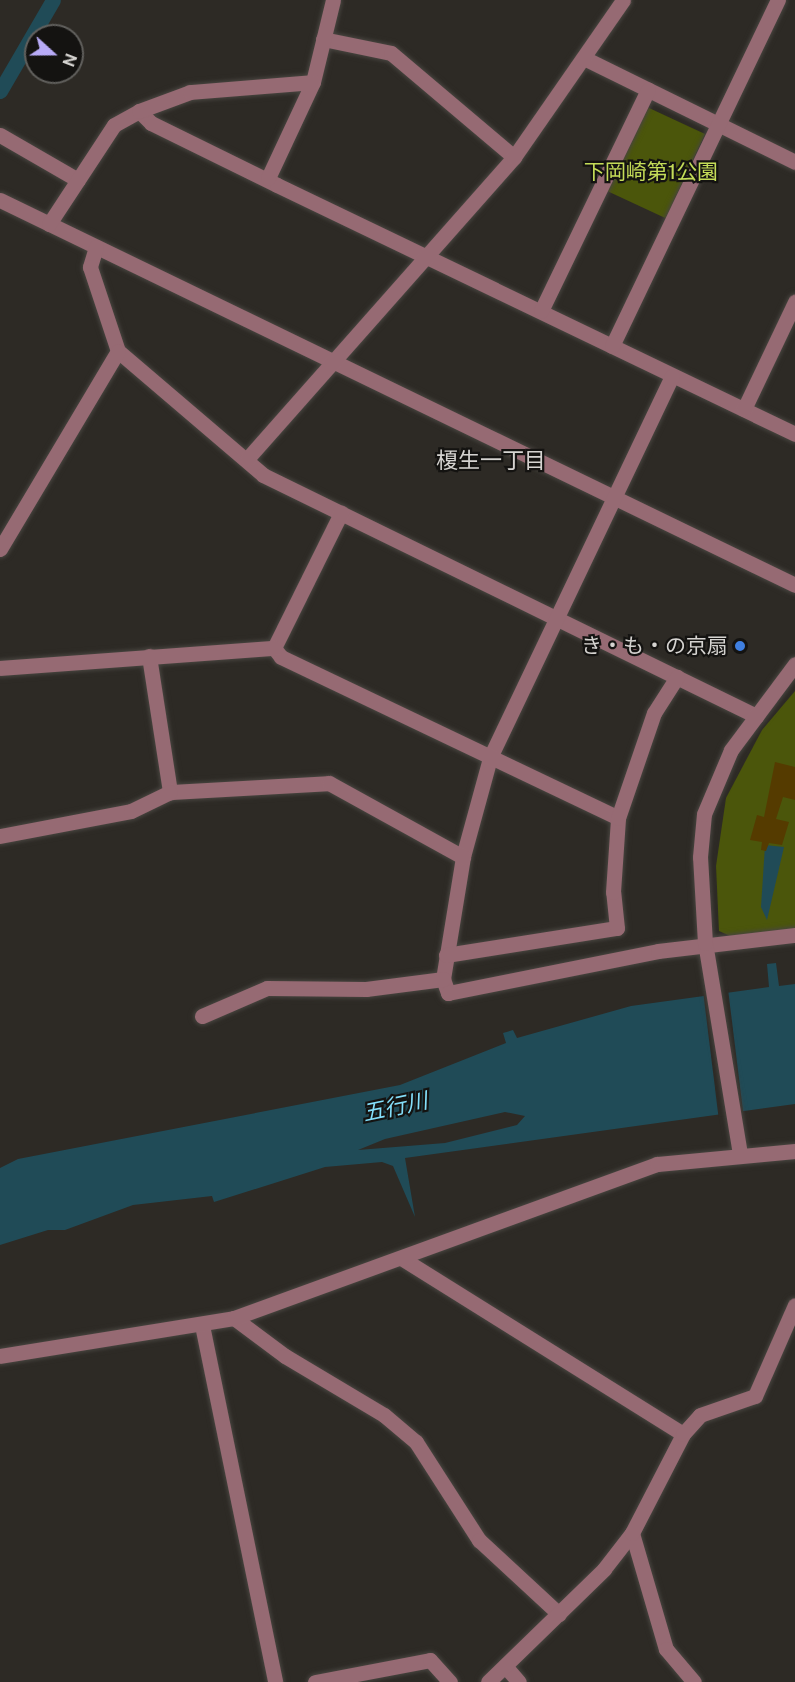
<!DOCTYPE html>
<meta charset="utf-8">
<style>
body{margin:0}
#map{position:relative;width:795px;height:1682px;overflow:hidden;background:#2d2a25;font-family:"Public Sans","Noto Sans JP",sans-serif}
div>[style]{position:absolute}
[style*='--x']{left:calc(var(--x)*1px);top:calc(var(--y)*1px);width:calc(var(--w)*1px);rotate:calc(var(--a)*1deg)}
.green>*{inset:0;background:#4b560b;transform-origin:0 0}
.water>*{inset:0;background:#204b57}
.pier>*{inset:0;background:#2d2a25;transform-origin:0 0}
.canal>*{height:15px;margin:-7.5px;padding:0 7.5px;transform-origin:7.5px;border-radius:7.5px;background:#204b57}
.building>*{inset:0;background:#553b00}
.roads{filter:drop-shadow(0 0 2px #484540) drop-shadow(0 0 2px #484540)}
.minor>*{height:15px;margin:-7.5px;padding:0 7.5px;transform-origin:7.5px;border-radius:7.5px;background:#966a73}
.dots>*{width:16px;height:16px;translate:-50% -50%;box-sizing:border-box;border:3px solid #141311;border-radius:50%}
span{translate:-50% -50%;white-space:nowrap;text-align:center;line-height:1.15;-webkit-text-stroke:4.5px #141311;paint-order:stroke}
.park-label{font-size:21px;color:#c4dc58}
.poi-label{font-size:21px;color:#d5d3d0}
.right{translate:-100% -50%;text-align:right}
.neighbourhood-label{font-size:22px;color:#d5d3d0}
.water-label{font-size:22px;color:#84dffa;font-style:italic}
.north{position:absolute;left:24px;top:24px;width:60px;height:60px;box-sizing:border-box;background:#141311;border:2px solid #61605d;border-radius:50%;rotate:111deg;font-size:16px;font-weight:700;line-height:24px;text-align:center;color:#d5d3d0}
.north::after{content:'';display:block;margin:auto;width:21px;height:27px;background:#b8abf7;clip-path:polygon(50% 0,100% 100%,50% 72%,0 100%)}
</style>
<div id="map">
<div class="green">
<i style="left:647px;top:107px;width:64px;height:93px;rotate:25deg"></i>
<i style="clip-path:polygon(795px 691px,795px 929px,730px 936px,719px 931px,716px 866px,726px 798px,762px 730px)"></i>
</div>
<div class="water">
<i style="clip-path:polygon(765px 845px,784px 847px,767px 920px,761px 907px)"></i>
<i style="clip-path:polygon(evenodd,776px 963px,779px 986px,795px 984px,795px 1104px,405px 1158px,415px 1217px,393px 1166px,382px 1162px,325px 1167px,214px 1202px,212px 1196px,133px 1205px,65px 1230px,48px 1230px,0 1245px,0 1168px,18px 1159px,400px 1085px,506px 1043px,503px 1033px,513px 1030px,517px 1038px,631px 1006px,769px 987px,767px 964px,776px 963px,505px 1112px,525px 1116px,517px 1125px,445px 1143px,358px 1150px,385px 1139px,505px 1112px)"></i>
</div>
<div class="pier">
<i style="left:728px;top:989px;width:126px;height:25px;rotate:83deg"></i>
</div>
<div class="canal">
<i style="--x:0;--y:91;--w:105;--a:-59.8"></i>
</div>
<div class="building">
<i style="clip-path:polygon(775px 762px,795px 767px,795px 800px,783px 797px,776px 819px,789px 822px,782px 845px,769px 843px,766px 851px,761px 850px,762px 842px,750px 840px,757px 815px,764px 817px)"></i>
</div>
<div class="roads">
<div class="minor">
<i style="--x:323;--y:39;--w:69;--a:11.6"></i>
<i style="--x:391;--y:53;--w:161;--a:40.2"></i>
<i style="--x:586;--y:59;--w:233;--a:26.2"></i>
<i style="--x:139;--y:111;--w:17;--a:45"></i>
<i style="--x:151;--y:123;--w:140;--a:26.2"></i>
<i style="--x:277;--y:185;--w:575;--a:25.67"></i>
<i style="--x:0;--y:135;--w:90;--a:30"></i>
<i style="--x:268;--y:178;--w:106;--a:-64.9"></i>
<i style="--x:313;--y:82;--w:84;--a:-76.3"></i>
<i style="--x:0;--y:200;--w:883;--a:25.84"></i>
<i style="--x:49;--y:224;--w:118;--a:-56.7"></i>
<i style="--x:114;--y:125;--w:29;--a:-29"></i>
<i style="--x:139;--y:111;--w:54;--a:-20.4"></i>
<i style="--x:190;--y:92;--w:123;--a:-4.6"></i>
<i style="--x:96;--y:247;--w:21;--a:107"></i>
<i style="--x:90;--y:267;--w:89;--a:71.6"></i>
<i style="--x:118;--y:351;--w:191;--a:40.5"></i>
<i style="--x:263;--y:475;--w:549;--a:26.05"></i>
<i style="--x:541;--y:311;--w:246;--a:-64.2"></i>
<i style="--x:612;--y:346;--w:384;--a:-64.4"></i>
<i style="--x:672;--y:376;--w:423;--a:115.5"></i>
<i style="--x:490;--y:758;--w:103;--a:105.3"></i>
<i style="--x:463;--y:857;--w:124;--a:99.3"></i>
<i style="--x:443;--y:979;--w:15;--a:70"></i>
<i style="--x:448;--y:993;--w:214;--a:-11.3"></i>
<i style="--x:658;--y:951;--w:138;--a:-6.7"></i>
<i style="--x:744;--y:409;--w:119;--a:-64.5"></i>
<i style="--x:247;--y:459;--w:403;--a:-48.5"></i>
<i style="--x:514;--y:157;--w:191;--a:-55.2"></i>
<i style="--x:0;--y:549;--w:230;--a:-59.2"></i>
<i style="--x:274;--y:648;--w:11;--a:52"></i>
<i style="--x:281;--y:657;--w:373;--a:25.5"></i>
<i style="--x:274;--y:648;--w:151;--a:-63.6"></i>
<i style="--x:149;--y:656;--w:138;--a:81.2"></i>
<i style="--x:170;--y:792;--w:159;--a:-3.2"></i>
<i style="--x:329;--y:783;--w:153;--a:28.9"></i>
<i style="--x:0;--y:668;--w:275;--a:-4.2"></i>
<i style="--x:0;--y:836;--w:133;--a:-10.8"></i>
<i style="--x:131;--y:811;--w:43;--a:-26"></i>
<i style="--x:446;--y:955;--w:173;--a:-9"></i>
<i style="--x:617;--y:928;--w:36;--a:-96"></i>
<i style="--x:613;--y:892;--w:74;--a:-86.1"></i>
<i style="--x:618;--y:818;--w:111;--a:-71.1"></i>
<i style="--x:654;--y:713;--w:43;--a:-57.4"></i>
<i style="--x:202;--y:1016;--w:71;--a:-23.3"></i>
<i style="--x:267;--y:988;--w:99;--a:0.6"></i>
<i style="--x:366;--y:989;--w:78;--a:-7.4"></i>
<i style="--x:740;--y:1154;--w:214;--a:-99.4"></i>
<i style="--x:705;--y:943;--w:86;--a:-93.3"></i>
<i style="--x:700;--y:857;--w:43;--a:-84.7"></i>
<i style="--x:704;--y:814;--w:69;--a:-67.1"></i>
<i style="--x:731;--y:750;--w:107;--a:-53.3"></i>
<i style="--x:403;--y:1259;--w:330;--a:32"></i>
<i style="--x:234;--y:1318;--w:64;--a:36.7"></i>
<i style="--x:285;--y:1356;--w:115;--a:30.8"></i>
<i style="--x:384;--y:1415;--w:42;--a:40.2"></i>
<i style="--x:416;--y:1442;--w:117;--a:57.3"></i>
<i style="--x:479;--y:1540;--w:109;--a:42.8"></i>
<i style="--x:202;--y:1325;--w:364;--a:78.4"></i>
<i style="--x:0;--y:1356;--w:237;--a:-9.2"></i>
<i style="--x:234;--y:1318;--w:450;--a:-20"></i>
<i style="--x:657;--y:1164;--w:139;--a:-5.4"></i>
<i style="--x:632;--y:1533;--w:121;--a:73.7"></i>
<i style="--x:666;--y:1649;--w:43;--a:49.7"></i>
<i style="--x:505;--y:1666;--w:21;--a:49"></i>
<i style="--x:315;--y:1682;--w:117;--a:-10.8"></i>
<i style="--x:430;--y:1660;--w:30;--a:48"></i>
<i style="--x:488;--y:1682;--w:162;--a:-44.2"></i>
<i style="--x:604;--y:1569;--w:46;--a:-52.1"></i>
<i style="--x:632;--y:1533;--w:111;--a:-62.7"></i>
<i style="--x:683;--y:1434;--w:25;--a:-48"></i>
<i style="--x:700;--y:1415;--w:58;--a:-19.1"></i>
<i style="--x:755;--y:1396;--w:99;--a:-66.3"></i>
</div>
</div>
<div class="dots">
<i style="left:740px;top:646px;background:#3f7fe0"></i>
</div>
<div class="park-label">
<span style="left:651px;top:172px">下岡崎第1公園</span>
</div>
<div class="poi-label">
<span class="right" style="left:728px;top:646px">き・も・の京扇</span>
</div>
<div class="neighbourhood-label">
<span style="left:491px;top:461px">榎生一丁目</span>
</div>
<div class="water-label">
<span style="left:395px;top:1107px;rotate:-12deg">五行川</span>
</div>
<div class="north">N</div>
</div>
